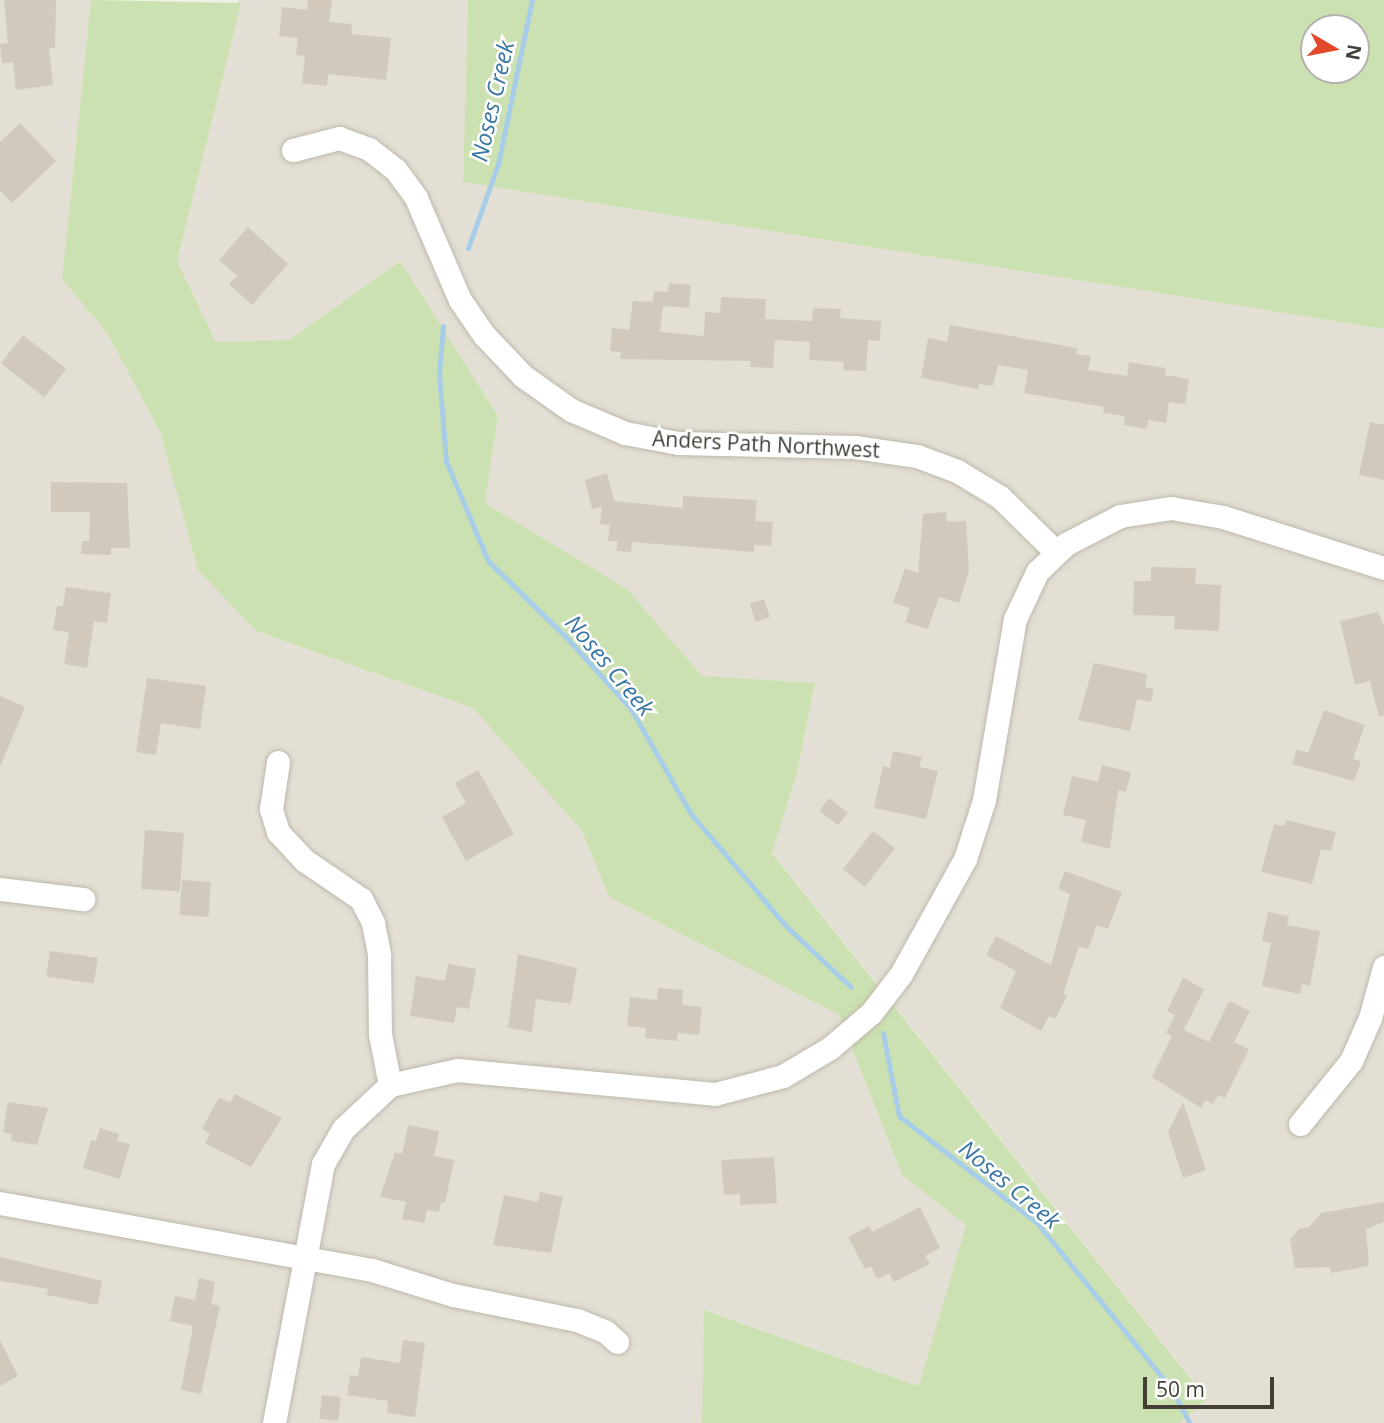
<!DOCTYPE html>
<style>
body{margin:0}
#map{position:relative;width:1384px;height:1423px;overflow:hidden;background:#f1eee6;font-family:"Open Sans",sans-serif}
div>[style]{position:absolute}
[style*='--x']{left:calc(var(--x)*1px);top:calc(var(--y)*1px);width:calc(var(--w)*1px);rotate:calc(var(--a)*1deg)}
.residential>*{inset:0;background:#e4dfd4}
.green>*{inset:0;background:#cce1b2}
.stream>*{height:5px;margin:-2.5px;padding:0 2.5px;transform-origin:2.5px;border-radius:2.5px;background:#a8cde8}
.building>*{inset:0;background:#d1c9bc;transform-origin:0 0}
.roads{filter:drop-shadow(0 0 2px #beb8ac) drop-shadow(0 0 2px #beb8ac)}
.minor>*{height:23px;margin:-11.5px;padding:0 11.5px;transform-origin:11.5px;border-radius:11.5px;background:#fff}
span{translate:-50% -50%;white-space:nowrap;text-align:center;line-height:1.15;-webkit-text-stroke:5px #fff;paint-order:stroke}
.street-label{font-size:21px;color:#433e36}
.water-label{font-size:23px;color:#3a76a3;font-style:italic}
.north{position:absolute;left:1300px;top:14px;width:70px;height:70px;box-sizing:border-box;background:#fff;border:2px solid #b4b2af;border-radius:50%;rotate:100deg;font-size:19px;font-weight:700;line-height:28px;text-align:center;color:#433e36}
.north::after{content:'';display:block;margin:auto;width:24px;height:32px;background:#e4482a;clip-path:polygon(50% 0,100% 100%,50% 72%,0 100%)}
.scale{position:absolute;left:1143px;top:1377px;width:131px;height:32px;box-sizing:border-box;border:4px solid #433e36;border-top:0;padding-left:9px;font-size:21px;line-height:24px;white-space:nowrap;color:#433e36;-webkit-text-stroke:5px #fff;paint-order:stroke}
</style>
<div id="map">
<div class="residential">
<i style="clip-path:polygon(0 0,91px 0,62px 279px,107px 333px,160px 432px,198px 570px,256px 631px,473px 708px,582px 831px,609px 897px,839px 1015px,902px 1175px,966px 1225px,920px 1386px,705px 1310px,702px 1423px,0 1423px)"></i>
<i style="clip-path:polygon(238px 0,468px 0,463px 182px,1384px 329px,1384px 1423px,1180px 1423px,1207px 1398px,772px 852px,797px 773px,815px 683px,702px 676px,627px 589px,485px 503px,498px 416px,399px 261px,289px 340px,216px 342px,177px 261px)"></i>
</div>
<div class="green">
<i style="clip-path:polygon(91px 0,241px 3px,177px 261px,216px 342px,289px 340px,400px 261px,498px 416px,485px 503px,627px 589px,702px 676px,815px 683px,797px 773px,772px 853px,1207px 1399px,1180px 1423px,702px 1423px,704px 1310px,919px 1386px,966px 1225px,902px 1175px,839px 1015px,609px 897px,582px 831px,473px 708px,256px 631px,198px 570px,160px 432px,107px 333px,62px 279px)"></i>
<i style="clip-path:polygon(evenodd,468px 0,1384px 0,1384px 329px,463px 182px,468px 0,1356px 28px,1356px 70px,1314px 70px,1314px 28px,1356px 28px)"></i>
</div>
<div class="stream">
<i style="--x:468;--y:248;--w:89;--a:-70.3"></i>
<i style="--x:498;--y:164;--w:167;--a:-78.3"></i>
<i style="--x:443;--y:326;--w:48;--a:94.8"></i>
<i style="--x:439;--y:374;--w:87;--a:85.4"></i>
<i style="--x:446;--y:461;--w:108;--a:67.2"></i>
<i style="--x:488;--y:561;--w:109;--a:44.3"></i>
<i style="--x:566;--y:637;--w:97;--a:47.9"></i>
<i style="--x:631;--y:709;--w:121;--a:60.3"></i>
<i style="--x:691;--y:814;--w:148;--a:49.7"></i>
<i style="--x:787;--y:927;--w:88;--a:43.2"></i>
<i style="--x:883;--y:1033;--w:85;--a:79.1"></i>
<i style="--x:899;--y:1116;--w:176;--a:37.8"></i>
<i style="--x:1038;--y:1224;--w:211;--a:51"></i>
<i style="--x:1171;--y:1388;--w:40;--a:62"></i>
</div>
<div class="building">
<i style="clip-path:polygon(4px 0,56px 0,55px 48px,49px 48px,53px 85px,16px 90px,13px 62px,2px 63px,0 44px,8px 43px)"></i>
<i style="clip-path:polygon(308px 0,332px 0,329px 22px,352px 24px,351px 34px,391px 38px,386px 80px,328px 74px,327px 86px,302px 83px,305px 56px,296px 55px,298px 38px,279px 36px,282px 7px,307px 10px)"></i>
<i style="clip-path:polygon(20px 123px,56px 161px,12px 203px,0 190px,0 142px)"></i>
<i style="clip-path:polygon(248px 227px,288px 264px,252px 305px,229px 284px,237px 276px,219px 260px)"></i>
<i style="clip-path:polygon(669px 283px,691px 285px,689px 308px,663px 306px,660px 332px,704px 336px,705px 312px,720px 313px,721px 297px,766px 299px,765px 319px,812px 321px,813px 308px,841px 309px,840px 318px,881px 321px,880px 341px,868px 340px,866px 371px,843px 370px,844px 362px,809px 360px,810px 342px,775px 340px,773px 368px,750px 367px,751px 361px,620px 359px,621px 352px,610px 351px,612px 328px,629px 330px,633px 301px,653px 302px,654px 291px,668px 292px)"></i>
<i style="clip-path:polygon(950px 325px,1077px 348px,1076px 354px,1091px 356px,1088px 370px,1127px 376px,1129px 362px,1166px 368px,1165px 375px,1189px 379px,1185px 404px,1169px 402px,1166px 423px,1148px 420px,1147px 429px,1124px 425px,1125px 416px,1103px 413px,1104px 407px,1024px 393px,1028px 370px,998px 365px,993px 386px,979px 384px,978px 389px,921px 378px,928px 338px,947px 342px)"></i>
<i style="left:23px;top:335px;width:55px;height:36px;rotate:38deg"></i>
<i style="clip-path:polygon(1370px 422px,1384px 425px,1384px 480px,1359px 475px)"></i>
<i style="clip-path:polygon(607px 473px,614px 501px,683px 508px,683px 496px,757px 500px,755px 521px,773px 522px,771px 546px,754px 545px,754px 552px,632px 542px,631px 552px,616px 551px,618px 541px,608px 541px,610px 525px,600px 524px,602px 507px,592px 509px,585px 480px)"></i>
<i style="clip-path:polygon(51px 482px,127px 483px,130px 548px,111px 548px,111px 555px,81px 554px,82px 541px,89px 541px,90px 512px,51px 512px)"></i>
<i style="clip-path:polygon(946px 512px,947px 522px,966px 521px,969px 571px,959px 603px,939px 597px,928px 629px,905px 622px,910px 608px,893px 603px,905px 568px,918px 573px,923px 514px)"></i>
<i style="clip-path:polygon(1151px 567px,1196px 568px,1195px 584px,1221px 585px,1219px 631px,1174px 629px,1175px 616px,1133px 615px,1134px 581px,1151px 581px)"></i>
<i style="clip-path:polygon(66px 587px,111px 593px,107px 623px,94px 621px,87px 668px,64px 664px,69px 632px,53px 630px,57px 606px,63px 606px)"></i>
<i style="left:764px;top:599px;width:19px;height:15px;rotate:72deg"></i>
<i style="clip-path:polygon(1378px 612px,1384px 626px,1384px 716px,1379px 717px,1370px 681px,1355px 685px,1340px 621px)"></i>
<i style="clip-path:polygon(1094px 663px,1147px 674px,1145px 687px,1154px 689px,1151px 702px,1137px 699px,1130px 731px,1078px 720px)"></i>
<i style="clip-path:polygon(147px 678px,206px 686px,200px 729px,161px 723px,156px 755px,136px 752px)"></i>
<i style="clip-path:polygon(0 696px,25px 707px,0 767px)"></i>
<i style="clip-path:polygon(1324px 710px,1365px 725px,1353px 759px,1361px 761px,1354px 781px,1292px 764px,1297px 749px,1308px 753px)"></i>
<i style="clip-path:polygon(893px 751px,922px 757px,919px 767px,938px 771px,926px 819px,874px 808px,883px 766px,890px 768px)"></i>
<i style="clip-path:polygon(1102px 765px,1131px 772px,1126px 792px,1118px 790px,1110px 849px,1081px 842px,1086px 820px,1063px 815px,1072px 776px,1098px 782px)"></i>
<i style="clip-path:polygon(478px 770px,514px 834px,466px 861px,442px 817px,466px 803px,455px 783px)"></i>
<i style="left:829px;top:798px;width:24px;height:16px;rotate:38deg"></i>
<i style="clip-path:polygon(1286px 820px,1336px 832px,1331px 851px,1321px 849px,1312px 884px,1261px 872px,1274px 824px,1284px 826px)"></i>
<i style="left:145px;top:830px;width:39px;height:59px;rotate:4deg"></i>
<i style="left:873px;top:831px;width:28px;height:49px;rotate:38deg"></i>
<i style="clip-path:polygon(1065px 871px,1122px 892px,1108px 929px,1097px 925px,1088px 949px,1079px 946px,1063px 994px,1067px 996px,1055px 1019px,1049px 1016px,1041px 1031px,1000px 1008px,1016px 971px,986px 955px,996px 936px,1051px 965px,1070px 894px,1058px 889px)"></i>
<i style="left:182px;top:880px;width:29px;height:35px;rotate:4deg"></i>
<i style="clip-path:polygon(1268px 912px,1289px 916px,1287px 925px,1320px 931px,1310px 986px,1302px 984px,1300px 994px,1262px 986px,1271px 943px,1262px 941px)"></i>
<i style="left:50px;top:951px;width:48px;height:26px;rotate:8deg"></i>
<i style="clip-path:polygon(518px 954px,577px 968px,571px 1004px,536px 999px,532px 1032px,508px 1028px)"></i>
<i style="clip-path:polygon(448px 964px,476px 969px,469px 1009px,457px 1007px,454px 1023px,410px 1016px,416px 976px,445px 981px)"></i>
<i style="clip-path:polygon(1183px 978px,1204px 989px,1184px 1030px,1209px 1042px,1229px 1001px,1250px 1011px,1234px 1042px,1249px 1049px,1225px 1098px,1218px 1095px,1213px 1104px,1205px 1100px,1201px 1108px,1152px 1077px,1172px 1036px,1166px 1033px,1175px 1015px,1167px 1011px)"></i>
<i style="clip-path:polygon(658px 988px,683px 990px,682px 1005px,702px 1007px,699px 1035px,678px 1033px,677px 1041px,645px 1038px,646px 1028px,627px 1026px,630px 997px,657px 1000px)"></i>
<i style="clip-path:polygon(235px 1094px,282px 1118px,251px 1167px,205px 1143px,210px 1133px,202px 1129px,219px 1097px,230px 1103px)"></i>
<i style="clip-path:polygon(8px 1102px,48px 1108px,37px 1145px,11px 1141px,12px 1134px,3px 1132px)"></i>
<i style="clip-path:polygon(1183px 1102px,1206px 1170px,1183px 1178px,1168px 1132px)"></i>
<i style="clip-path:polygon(408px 1125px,439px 1131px,434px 1156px,454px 1160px,445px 1203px,441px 1202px,439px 1212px,427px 1210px,424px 1223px,402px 1219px,406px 1202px,380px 1197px,395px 1152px,402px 1154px)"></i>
<i style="clip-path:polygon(100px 1128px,119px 1134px,117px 1141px,130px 1144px,120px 1179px,83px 1168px,91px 1140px,96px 1141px)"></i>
<i style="clip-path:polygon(774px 1157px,777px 1203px,740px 1205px,740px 1194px,724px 1195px,721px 1160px)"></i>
<i style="clip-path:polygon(540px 1192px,563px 1197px,551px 1253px,493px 1245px,504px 1195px,538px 1202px)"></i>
<i style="clip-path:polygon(1384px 1202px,1384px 1222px,1366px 1229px,1369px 1266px,1331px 1273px,1330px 1267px,1295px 1268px,1290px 1239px,1299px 1229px,1309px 1227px,1321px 1213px)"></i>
<i style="clip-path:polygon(920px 1207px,940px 1248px,925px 1256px,930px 1264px,894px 1282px,889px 1273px,877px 1279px,871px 1266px,865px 1269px,848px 1237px,869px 1226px,872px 1232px)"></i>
<i style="clip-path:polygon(0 1257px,102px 1281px,98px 1305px,47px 1295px,48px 1289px,0 1281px)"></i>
<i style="clip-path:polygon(199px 1278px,215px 1282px,211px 1304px,220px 1306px,201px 1394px,181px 1390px,193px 1326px,170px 1321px,175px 1296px,195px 1300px)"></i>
<i style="clip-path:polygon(0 1340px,18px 1376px,0 1386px)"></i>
<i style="clip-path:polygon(403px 1340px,425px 1343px,415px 1417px,387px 1413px,388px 1401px,347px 1395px,350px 1375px,358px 1376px,361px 1357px,400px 1363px)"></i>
<i style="left:322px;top:1395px;width:19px;height:24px;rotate:6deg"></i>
</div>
<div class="roads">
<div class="minor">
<i style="--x:293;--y:150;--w:48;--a:-14.6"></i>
<i style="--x:339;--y:138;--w:32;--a:20"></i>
<i style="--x:369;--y:149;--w:34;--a:38"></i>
<i style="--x:396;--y:170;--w:34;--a:54"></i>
<i style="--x:416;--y:198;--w:111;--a:66.7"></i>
<i style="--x:460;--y:300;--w:42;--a:55.6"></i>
<i style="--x:484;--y:335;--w:57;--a:46.4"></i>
<i style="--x:523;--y:376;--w:59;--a:35.3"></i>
<i style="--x:571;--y:410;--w:59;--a:23.1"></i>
<i style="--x:625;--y:433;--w:54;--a:10.7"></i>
<i style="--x:678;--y:443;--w:177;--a:1.3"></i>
<i style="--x:855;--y:447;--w:63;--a:8.3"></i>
<i style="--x:917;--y:456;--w:43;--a:20.6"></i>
<i style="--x:957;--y:471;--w:50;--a:31.2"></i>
<i style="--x:1000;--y:497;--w:78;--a:44.5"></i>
<i style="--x:278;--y:762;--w:48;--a:98.5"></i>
<i style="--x:271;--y:809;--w:24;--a:73"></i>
<i style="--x:278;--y:832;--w:38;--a:47"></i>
<i style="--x:304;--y:860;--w:69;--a:34.4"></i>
<i style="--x:361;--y:899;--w:27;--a:63"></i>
<i style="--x:373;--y:923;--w:33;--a:79"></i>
<i style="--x:379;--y:955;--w:79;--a:89.3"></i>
<i style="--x:380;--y:1034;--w:52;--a:78.9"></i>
<i style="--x:0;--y:889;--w:84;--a:6.9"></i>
<i style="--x:1300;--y:1124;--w:81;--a:-51"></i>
<i style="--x:1351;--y:1061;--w:47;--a:-66.2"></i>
<i style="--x:1370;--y:1018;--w:53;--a:-74.6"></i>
<i style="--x:0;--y:1203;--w:378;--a:10.2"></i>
<i style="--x:372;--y:1270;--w:85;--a:17.2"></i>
<i style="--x:453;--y:1295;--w:126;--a:11.4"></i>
<i style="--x:577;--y:1320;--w:31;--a:22"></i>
<i style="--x:606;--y:1332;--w:15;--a:42"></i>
<i style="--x:274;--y:1423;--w:264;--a:-79.3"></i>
<i style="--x:323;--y:1164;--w:40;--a:-60.3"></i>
<i style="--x:343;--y:1129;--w:64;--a:-43.1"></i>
<i style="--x:390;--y:1085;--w:69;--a:-12.6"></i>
<i style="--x:457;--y:1070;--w:259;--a:5.3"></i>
<i style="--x:715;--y:1094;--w:70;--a:-14.8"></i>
<i style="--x:783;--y:1076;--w:55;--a:-30.8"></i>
<i style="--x:830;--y:1048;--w:54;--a:-40.5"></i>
<i style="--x:871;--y:1013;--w:49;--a:-52.4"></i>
<i style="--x:901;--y:974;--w:132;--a:-60.9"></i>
<i style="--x:965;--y:859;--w:62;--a:-72.1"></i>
<i style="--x:984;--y:800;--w:184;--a:-80.3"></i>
<i style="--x:1015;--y:619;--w:52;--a:-64.9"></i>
<i style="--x:1037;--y:572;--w:40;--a:-44"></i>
<i style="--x:1066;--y:544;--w:61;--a:-27.4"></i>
<i style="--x:1120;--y:516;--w:52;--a:-8.9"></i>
<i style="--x:1171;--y:508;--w:53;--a:9.8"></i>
<i style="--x:1223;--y:517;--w:169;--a:17.6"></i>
</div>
</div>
<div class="street-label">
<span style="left:766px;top:444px;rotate:3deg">Anders Path Northwest</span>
</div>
<div class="water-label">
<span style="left:492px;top:101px;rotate:-77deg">Noses Creek</span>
<span style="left:610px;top:665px;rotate:50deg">Noses Creek</span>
<span style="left:1010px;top:1184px;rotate:40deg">Noses Creek</span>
</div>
<div class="north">N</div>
<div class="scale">50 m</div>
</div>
